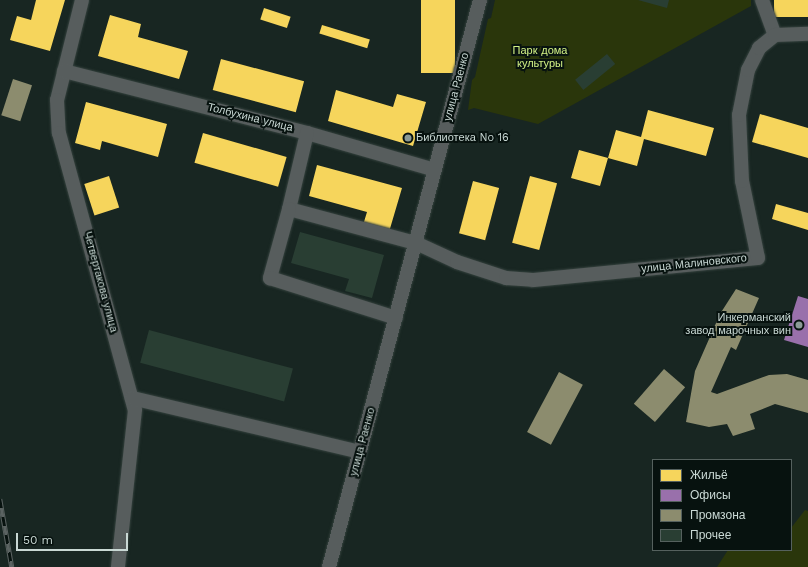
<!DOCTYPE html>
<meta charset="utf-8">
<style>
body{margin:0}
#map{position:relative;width:808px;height:567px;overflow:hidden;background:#182622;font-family:"Work Sans",sans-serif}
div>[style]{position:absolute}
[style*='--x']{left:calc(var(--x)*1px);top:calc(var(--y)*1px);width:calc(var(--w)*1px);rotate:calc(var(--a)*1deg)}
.green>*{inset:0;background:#2a360b}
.homes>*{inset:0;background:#f6d55c;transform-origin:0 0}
.offices>*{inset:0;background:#9970ab}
.industry>*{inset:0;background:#8c8c6e;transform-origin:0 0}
.building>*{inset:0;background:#293e33;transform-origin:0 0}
.roads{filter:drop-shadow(0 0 1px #35423e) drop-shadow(0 0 1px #35423e)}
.street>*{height:14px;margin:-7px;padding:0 7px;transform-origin:7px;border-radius:7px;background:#575d5d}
.rail>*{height:4.5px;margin-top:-2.25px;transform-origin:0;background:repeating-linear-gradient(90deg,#07120f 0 9px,#5b6362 0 18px);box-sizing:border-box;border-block:1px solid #5b6362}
.dots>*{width:11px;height:11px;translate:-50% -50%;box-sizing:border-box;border:2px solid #07120f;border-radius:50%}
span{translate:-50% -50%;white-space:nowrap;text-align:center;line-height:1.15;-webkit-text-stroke:4px #07120f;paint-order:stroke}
.park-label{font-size:11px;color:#d2f185}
.street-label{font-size:11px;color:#c9d8d4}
.poi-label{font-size:11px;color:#c9d8d4}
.left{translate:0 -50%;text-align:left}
.right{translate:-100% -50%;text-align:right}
.legend{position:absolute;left:652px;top:459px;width:140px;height:92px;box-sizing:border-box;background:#07120f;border:1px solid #55615e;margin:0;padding:5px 7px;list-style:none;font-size:12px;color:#c9d8d4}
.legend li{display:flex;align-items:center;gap:8px;height:20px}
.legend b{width:20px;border:1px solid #55615e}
.scale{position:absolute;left:16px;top:533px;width:112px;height:18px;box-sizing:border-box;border:2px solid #c9d8d4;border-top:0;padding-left:5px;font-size:12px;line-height:14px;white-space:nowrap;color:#c9d8d4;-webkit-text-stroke:3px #07120f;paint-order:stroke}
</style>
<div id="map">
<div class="green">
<i style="clip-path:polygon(495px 0,751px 0,751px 6px,538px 124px,474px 108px,468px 110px,472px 80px,475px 77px,488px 19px,491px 18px)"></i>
<i style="clip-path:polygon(805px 510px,808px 511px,808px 567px,717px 567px,728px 550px,791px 550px,791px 528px)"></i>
</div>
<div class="homes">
<i style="clip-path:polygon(36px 0,65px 0,50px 51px,10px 40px,17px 16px,31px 20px)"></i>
<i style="left:421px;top:0;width:34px;height:73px"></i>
<i style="left:774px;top:0;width:34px;height:17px"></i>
<i style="left:264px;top:8px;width:28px;height:12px;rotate:18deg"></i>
<i style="clip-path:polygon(110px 15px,141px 24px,138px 37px,188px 51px,179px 79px,98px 56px)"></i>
<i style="left:322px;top:25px;width:50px;height:9px;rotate:17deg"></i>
<i style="left:221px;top:59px;width:86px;height:32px;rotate:15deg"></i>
<i style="clip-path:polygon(336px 90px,393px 107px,397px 94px,426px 102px,413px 146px,328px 121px)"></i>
<i style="clip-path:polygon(86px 102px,167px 124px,158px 157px,102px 141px,100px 150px,75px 143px)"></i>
<i style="clip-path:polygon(648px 110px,714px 128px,706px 156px,644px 139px,637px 166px,608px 158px,600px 186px,571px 178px,579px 150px,608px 158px,616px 130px,641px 137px)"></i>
<i style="clip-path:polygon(760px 114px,808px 128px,808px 158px,752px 142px)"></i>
<i style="left:203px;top:133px;width:87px;height:31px;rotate:16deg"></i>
<i style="clip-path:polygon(317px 165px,402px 188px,389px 232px,363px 225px,367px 212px,309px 196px)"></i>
<i style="left:109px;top:176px;width:33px;height:26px;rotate:72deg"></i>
<i style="left:530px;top:176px;width:28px;height:69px;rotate:15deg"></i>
<i style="left:473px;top:181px;width:27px;height:54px;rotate:15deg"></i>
<i style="clip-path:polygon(776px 204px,808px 213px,808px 230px,772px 219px)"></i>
</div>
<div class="offices">
<i style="clip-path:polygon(798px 296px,808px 299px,808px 347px,784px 340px)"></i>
</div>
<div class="industry">
<i style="left:13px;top:79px;width:20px;height:38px;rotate:18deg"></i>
<i style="clip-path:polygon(736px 289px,759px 298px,736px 350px,731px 347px,711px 392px,717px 394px,769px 375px,787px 374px,808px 380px,808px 413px,775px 404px,750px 414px,755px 429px,733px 436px,727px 424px,709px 427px,686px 422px,695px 371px,720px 314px)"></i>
<i style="left:664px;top:369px;width:28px;height:46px;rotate:41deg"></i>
<i style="left:559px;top:372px;width:27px;height:68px;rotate:28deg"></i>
</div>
<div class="building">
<i style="clip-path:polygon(638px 0,669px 0,667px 8px)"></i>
<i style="left:607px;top:54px;width:13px;height:41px;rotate:51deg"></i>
<i style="clip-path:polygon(300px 232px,384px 255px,372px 298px,345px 291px,349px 279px,291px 263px)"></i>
<i style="left:149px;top:330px;width:149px;height:34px;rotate:15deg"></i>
</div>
<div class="roads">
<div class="street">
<i style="--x:82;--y:0;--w:103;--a:104"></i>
<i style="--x:57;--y:100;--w:33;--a:87"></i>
<i style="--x:59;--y:133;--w:287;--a:74.7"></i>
<i style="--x:135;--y:410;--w:158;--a:96.2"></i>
<i style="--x:762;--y:0;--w:37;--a:70"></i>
<i style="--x:64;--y:71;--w:251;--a:14.3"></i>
<i style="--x:307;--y:133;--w:133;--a:16.1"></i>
<i style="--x:307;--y:133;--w:78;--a:103.3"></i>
<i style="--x:289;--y:209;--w:131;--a:15"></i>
<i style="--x:416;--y:243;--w:45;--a:24.9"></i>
<i style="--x:457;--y:262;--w:52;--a:18.1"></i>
<i style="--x:506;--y:278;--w:27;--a:4"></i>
<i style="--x:533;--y:280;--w:226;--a:-5.6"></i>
<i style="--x:758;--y:258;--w:79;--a:-101.7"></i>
<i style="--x:742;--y:181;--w:66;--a:-92.6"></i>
<i style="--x:739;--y:115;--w:46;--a:-78.7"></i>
<i style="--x:748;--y:70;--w:25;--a:-63"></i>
<i style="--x:759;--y:48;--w:21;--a:-39"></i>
<i style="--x:775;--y:35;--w:33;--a:-2"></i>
<i style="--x:289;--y:209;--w:72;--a:105.4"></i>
<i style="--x:270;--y:278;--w:132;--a:17.6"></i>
<i style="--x:132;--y:398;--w:234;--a:13.3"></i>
<i style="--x:329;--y:567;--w:587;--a:-75.09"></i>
</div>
</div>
<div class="rail">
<i style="--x:0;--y:499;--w:69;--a:80"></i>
</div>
<div class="dots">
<i style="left:408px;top:138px;background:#8b9a96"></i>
<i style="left:799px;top:325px;background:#8b9a96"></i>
</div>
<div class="park-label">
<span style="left:540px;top:58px">Парк дома<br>культуры</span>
</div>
<div class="street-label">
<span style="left:457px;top:87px;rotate:-75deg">улица Раенко</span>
<span style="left:250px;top:118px;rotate:14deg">Толбухина улица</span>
<span style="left:694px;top:264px;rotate:-6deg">улица Малиновского</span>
<span style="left:100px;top:282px;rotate:75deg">Четвертакова улица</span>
<span style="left:363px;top:442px;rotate:-75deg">улица Раенко</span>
</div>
<div class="poi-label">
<span class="left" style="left:416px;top:138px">Библиотека No 16</span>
<span class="right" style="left:791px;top:325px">Инкерманский<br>завод марочных вин</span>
</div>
<ul class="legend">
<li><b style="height:11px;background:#f6d55c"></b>Жильё</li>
<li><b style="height:11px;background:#9970ab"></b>Офисы</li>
<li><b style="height:11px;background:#8c8c6e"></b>Промзона</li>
<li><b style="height:11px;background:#293e33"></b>Прочее</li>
</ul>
<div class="scale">50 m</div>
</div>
